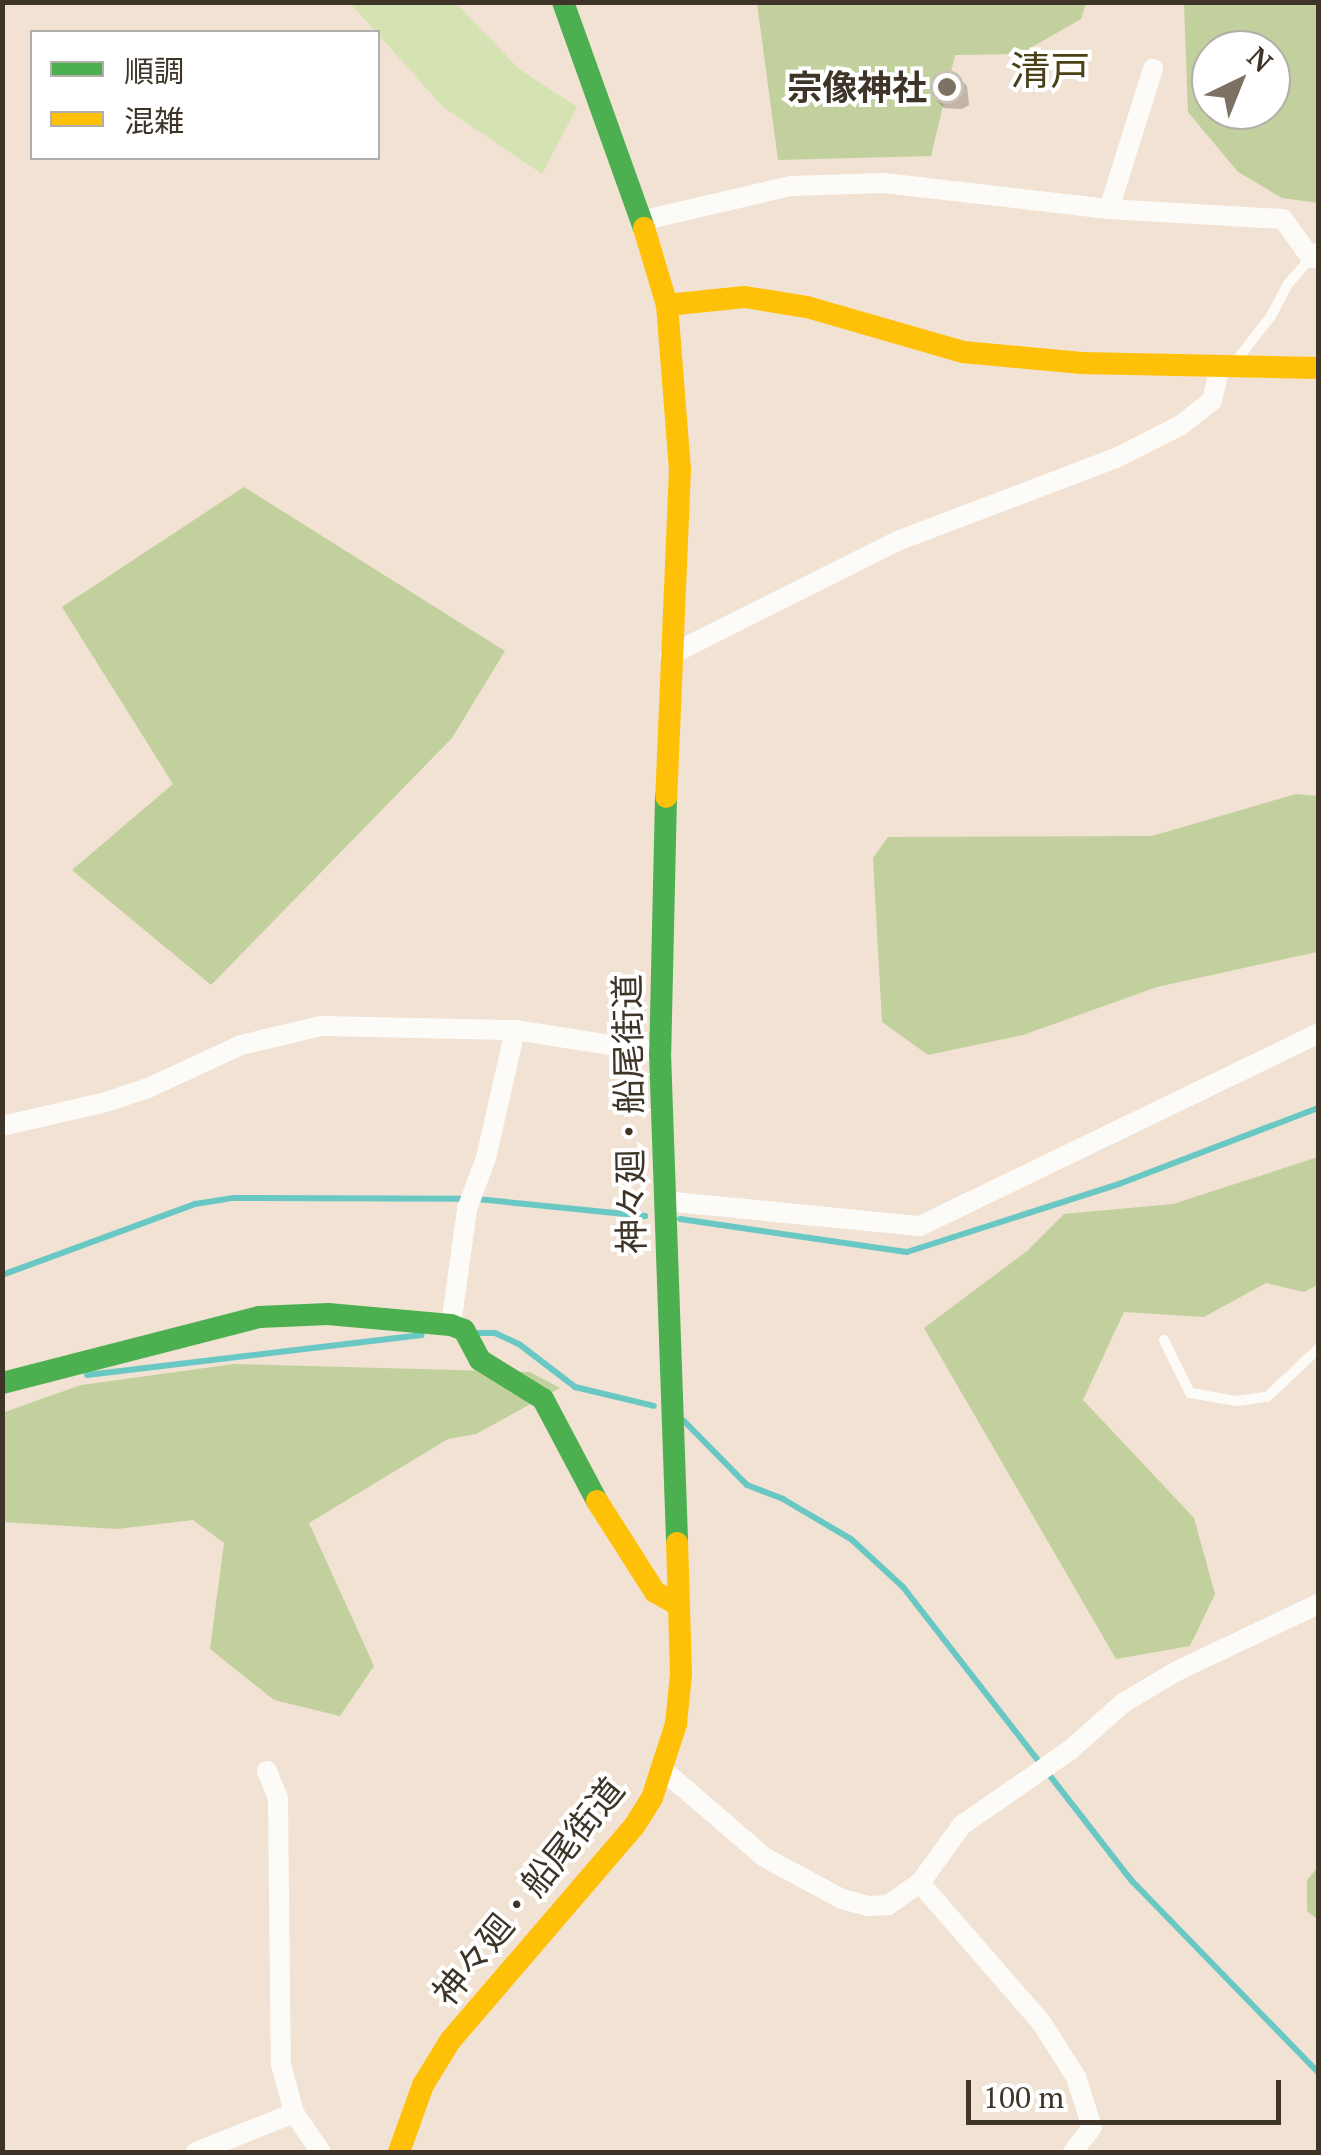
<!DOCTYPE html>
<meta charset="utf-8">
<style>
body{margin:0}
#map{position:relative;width:1321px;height:2155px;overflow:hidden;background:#f1e2d3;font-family:"PT Serif","Noto Sans JP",serif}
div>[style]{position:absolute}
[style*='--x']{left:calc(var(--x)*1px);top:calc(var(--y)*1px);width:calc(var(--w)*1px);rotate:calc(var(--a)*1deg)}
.green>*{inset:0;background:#d5e2b2}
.forest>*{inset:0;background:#c2d09d}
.shadow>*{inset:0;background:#0003}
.stream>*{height:6px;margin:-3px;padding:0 3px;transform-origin:3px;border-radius:3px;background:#69c8c4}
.building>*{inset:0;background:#ccc0b4}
.round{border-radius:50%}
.lane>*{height:10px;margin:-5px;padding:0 5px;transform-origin:5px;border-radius:5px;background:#fdfbf8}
.street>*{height:20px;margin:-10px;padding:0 10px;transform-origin:10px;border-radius:10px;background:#fdfbf8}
.fast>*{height:22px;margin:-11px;padding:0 11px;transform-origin:11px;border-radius:11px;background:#4caf50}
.slow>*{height:22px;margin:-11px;padding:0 11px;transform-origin:11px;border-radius:11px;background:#ffc107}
.dots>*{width:28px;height:28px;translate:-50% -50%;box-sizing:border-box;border:5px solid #fff;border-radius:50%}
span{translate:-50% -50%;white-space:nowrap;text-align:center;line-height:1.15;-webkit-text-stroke:8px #fff;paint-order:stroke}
.poi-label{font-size:35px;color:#3e3428;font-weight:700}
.right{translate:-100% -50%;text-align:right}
.street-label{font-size:35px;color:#3e3428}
.quarter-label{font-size:40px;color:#4a4118}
.frame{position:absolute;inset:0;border:5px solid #3e3428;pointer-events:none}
.legend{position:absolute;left:30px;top:30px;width:350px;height:130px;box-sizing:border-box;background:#fff;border:2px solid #b2aea9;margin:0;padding:12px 18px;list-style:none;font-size:30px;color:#3e3428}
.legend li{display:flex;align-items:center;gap:20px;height:50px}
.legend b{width:50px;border:2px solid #b2aea9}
.north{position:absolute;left:1191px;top:30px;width:100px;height:100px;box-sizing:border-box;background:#fff;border:2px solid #b2aea9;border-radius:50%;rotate:43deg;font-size:28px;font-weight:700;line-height:40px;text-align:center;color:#3e3428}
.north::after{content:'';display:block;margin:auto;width:35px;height:45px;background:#7d7164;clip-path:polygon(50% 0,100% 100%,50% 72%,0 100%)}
.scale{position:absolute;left:966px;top:2080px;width:315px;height:45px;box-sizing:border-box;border:5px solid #3e3428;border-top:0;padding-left:12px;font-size:30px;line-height:35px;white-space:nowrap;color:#3e3428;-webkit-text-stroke:8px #fff;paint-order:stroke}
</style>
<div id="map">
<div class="green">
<i style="clip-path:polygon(350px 3px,456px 3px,519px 69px,577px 107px,542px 174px,443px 107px)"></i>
</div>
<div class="forest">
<i style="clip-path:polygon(757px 3px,757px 2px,1086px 3px,1081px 19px,1020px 54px,955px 55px,931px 156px,778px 160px)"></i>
<i style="clip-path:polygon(evenodd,1184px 3px,1318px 3px,1318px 203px,1282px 198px,1238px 172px,1188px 112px,1184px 3px,1271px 50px,1271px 110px,1211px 110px,1211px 50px,1271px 50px)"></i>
<i style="clip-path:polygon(244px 487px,505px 651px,452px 738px,211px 985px,72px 870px,173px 784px,62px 607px)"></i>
<i style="clip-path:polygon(1296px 794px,1318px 796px,1317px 952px,1157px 987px,1023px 1035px,928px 1055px,882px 1022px,873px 858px,888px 837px,1152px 836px)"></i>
<i style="clip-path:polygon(1318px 1157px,1318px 1285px,1304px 1292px,1266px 1283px,1204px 1317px,1124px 1312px,1083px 1400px,1194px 1518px,1215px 1594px,1190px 1646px,1116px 1659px,924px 1328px,1027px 1251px,1064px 1214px,1173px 1204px)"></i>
<i style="clip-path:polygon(234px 1364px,530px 1372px,560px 1388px,476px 1434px,448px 1439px,309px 1523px,374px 1666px,340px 1716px,274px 1700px,210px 1649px,224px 1543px,193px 1520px,117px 1529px,3px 1522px,2px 1413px,81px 1385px)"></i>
<i style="clip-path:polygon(1318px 1867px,1318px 1920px,1307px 1911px,1307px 1880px)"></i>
</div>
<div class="shadow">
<i style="clip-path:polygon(953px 72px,967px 86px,969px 105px,962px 109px,944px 108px,936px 100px,934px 79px)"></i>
</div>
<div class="stream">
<i style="--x:477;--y:1199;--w:169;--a:5.8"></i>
<i style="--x:680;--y:1219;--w:229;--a:8.3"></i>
<i style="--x:907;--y:1252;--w:223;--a:-17.8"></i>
<i style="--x:1119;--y:1184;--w:213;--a:-20.9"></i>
<i style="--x:2;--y:1275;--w:206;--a:-20.2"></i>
<i style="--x:195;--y:1204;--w:39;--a:-9"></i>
<i style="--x:234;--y:1198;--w:231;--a:0.2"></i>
<i style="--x:475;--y:1333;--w:20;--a:0"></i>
<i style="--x:495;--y:1333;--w:26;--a:25"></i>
<i style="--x:519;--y:1344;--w:71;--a:37.5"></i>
<i style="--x:575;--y:1387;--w:81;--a:13.5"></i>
<i style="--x:87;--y:1375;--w:337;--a:-6.8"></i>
<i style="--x:684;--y:1421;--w:90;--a:45.5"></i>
<i style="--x:747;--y:1485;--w:39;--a:21"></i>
<i style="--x:783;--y:1499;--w:79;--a:30.5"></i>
<i style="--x:851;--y:1539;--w:71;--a:42.7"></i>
<i style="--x:903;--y:1587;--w:374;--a:52.1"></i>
<i style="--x:1133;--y:1882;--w:265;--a:45.8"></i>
</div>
<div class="building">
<i class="round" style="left:930px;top:70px;width:34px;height:34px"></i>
</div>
<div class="lane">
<i style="--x:1236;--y:361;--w:57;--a:-52.1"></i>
<i style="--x:1271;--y:316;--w:36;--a:-62"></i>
<i style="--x:1288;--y:284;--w:35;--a:-49"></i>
<i style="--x:1164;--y:1340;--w:59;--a:63.9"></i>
<i style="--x:1190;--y:1393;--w:48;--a:9.7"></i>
<i style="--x:1237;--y:1401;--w:30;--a:-8"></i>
<i style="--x:1267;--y:1397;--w:70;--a:-43.3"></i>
</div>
<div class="street">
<i style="--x:1109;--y:209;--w:147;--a:-72.6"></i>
<i style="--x:640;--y:221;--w:155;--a:-13.1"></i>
<i style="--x:791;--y:186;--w:93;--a:-1.8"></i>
<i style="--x:884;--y:183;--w:226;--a:6.6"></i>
<i style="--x:1109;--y:209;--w:174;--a:3.3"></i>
<i style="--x:1283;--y:219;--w:48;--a:54.3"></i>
<i style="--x:1311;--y:258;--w:9;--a:-36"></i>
<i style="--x:670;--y:655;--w:257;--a:-26.6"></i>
<i style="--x:900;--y:540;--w:231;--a:-20.8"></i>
<i style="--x:1116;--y:458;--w:73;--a:-26.9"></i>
<i style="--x:1181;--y:425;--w:39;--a:-38"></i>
<i style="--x:1212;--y:401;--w:37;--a:-77"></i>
<i style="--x:2;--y:1126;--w:107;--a:-13"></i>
<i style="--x:106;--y:1102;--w:44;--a:-18.4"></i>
<i style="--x:148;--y:1088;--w:102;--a:-24.8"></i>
<i style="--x:241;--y:1045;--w:82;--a:-13.4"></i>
<i style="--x:321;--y:1026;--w:194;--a:1.2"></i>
<i style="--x:515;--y:1030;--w:147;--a:9"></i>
<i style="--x:664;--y:1201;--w:257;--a:5.6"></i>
<i style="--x:920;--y:1226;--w:442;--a:-25.8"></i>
<i style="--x:451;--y:1325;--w:117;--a:-82.1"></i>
<i style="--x:467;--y:1209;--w:54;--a:-69.6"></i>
<i style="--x:486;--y:1158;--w:131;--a:-77.2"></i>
<i style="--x:663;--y:1770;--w:133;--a:40.7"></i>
<i style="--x:764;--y:1857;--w:89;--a:28.3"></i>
<i style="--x:842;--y:1899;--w:28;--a:15"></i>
<i style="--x:869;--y:1906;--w:19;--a:-3"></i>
<i style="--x:888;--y:1905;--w:39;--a:-35"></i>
<i style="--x:920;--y:1883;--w:72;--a:-54.1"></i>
<i style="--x:962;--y:1825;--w:130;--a:-34.7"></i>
<i style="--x:1069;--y:1751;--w:72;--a:-41.6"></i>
<i style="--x:1123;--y:1703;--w:63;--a:-30.7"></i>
<i style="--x:1177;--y:1671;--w:156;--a:-25.4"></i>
<i style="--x:267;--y:1771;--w:29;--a:68"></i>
<i style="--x:278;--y:1798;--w:266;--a:89.4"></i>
<i style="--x:281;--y:2064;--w:51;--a:75.1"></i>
<i style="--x:294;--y:2113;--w:47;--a:55.3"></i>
<i style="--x:920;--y:1883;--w:184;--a:49"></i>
<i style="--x:1041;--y:2022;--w:65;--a:57.5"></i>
<i style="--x:1076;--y:2077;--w:52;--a:72.3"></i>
<i style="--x:1092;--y:2127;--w:31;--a:127"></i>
<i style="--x:196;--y:2152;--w:105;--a:-21.7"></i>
</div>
<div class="fast">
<i style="--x:563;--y:2;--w:240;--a:70.3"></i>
<i style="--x:666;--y:797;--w:256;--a:91.3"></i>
<i style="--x:660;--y:1053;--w:490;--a:88"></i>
<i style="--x:2;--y:1383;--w:265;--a:-14.4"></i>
<i style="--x:259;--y:1317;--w:69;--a:-2.5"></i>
<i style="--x:328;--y:1314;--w:123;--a:5.1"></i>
<i style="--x:451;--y:1325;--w:14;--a:21"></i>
<i style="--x:464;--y:1330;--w:34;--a:62"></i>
<i style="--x:480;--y:1360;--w:74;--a:31.8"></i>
<i style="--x:543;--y:1399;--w:115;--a:62.1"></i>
</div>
<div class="slow">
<i style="--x:644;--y:228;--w:80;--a:73.4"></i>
<i style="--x:667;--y:305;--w:165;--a:85.5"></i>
<i style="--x:680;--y:469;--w:328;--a:92.4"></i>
<i style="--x:667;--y:305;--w:78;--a:-5.9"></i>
<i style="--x:745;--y:297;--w:63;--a:9.2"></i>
<i style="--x:807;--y:307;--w:162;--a:16.1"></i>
<i style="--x:963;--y:352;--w:119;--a:5.3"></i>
<i style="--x:1081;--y:363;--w:237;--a:1.2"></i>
<i style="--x:597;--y:1501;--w:108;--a:57.5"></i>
<i style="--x:655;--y:1592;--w:25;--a:29"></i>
<i style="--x:399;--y:2152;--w:71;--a:-70.3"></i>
<i style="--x:423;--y:2085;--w:52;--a:-58.5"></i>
<i style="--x:450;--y:2041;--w:284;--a:-49.4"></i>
<i style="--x:635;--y:1825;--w:32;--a:-58"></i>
<i style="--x:652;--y:1798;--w:78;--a:-72"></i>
<i style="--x:676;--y:1724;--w:50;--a:-84.3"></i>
<i style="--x:681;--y:1674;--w:131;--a:-91.7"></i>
</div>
<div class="dots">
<i style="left:947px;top:87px;background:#7d7164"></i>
</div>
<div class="poi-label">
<span class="right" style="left:927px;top:87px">宗像神社</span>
</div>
<div class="street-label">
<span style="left:629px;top:1114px;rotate:-91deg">神々廻・船尾街道</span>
<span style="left:528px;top:1891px;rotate:-51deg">神々廻・船尾街道</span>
</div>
<div class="quarter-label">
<span style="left:1050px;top:70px">清戸</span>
</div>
<div class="frame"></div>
<ul class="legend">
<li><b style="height:12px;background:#4caf50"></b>順調</li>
<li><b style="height:12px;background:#ffc107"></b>混雑</li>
</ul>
<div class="north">N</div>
<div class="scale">100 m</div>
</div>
